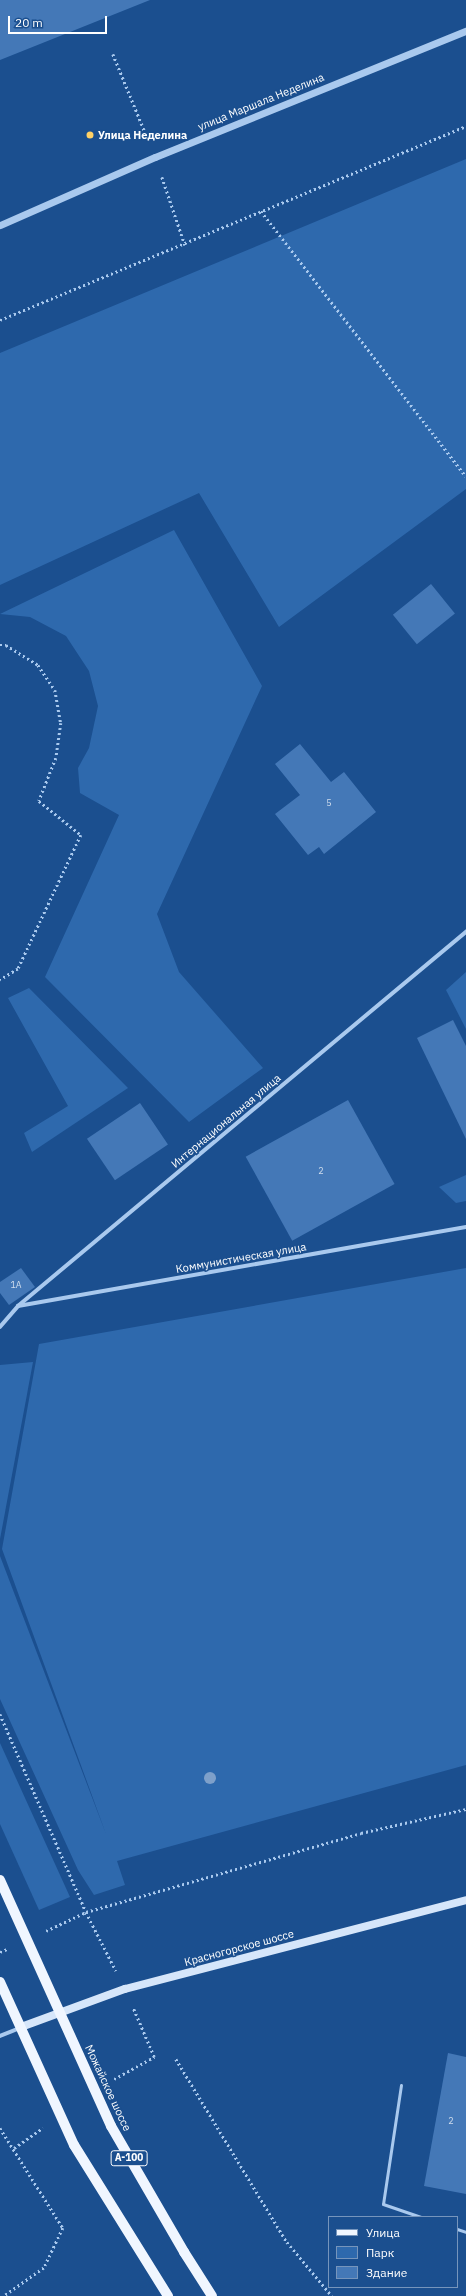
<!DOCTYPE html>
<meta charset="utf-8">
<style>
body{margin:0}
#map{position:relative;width:466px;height:2296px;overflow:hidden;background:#1b4f8f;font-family:"IBM Plex Sans",sans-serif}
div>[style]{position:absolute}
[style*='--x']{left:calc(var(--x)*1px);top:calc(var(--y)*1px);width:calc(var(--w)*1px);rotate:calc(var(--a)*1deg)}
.green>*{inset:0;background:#2e69ad}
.building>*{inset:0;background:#4478b7;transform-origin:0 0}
.path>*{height:2.5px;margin-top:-1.25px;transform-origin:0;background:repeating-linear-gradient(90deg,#a9c9ee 0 2px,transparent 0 5px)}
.service>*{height:3px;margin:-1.5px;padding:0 1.5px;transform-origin:1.5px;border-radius:1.5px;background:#a9c9ee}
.pedestrian>*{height:3.5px;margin:-1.75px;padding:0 1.75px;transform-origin:1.75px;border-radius:1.75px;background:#a9c9ee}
.minor>*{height:4px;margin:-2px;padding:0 2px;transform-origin:2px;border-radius:2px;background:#a9c9ee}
.tertiary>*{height:7px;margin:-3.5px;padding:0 3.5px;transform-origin:3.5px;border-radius:3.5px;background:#a9c9ee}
.secondary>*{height:8px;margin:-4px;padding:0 4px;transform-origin:4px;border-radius:4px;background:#d6e6fa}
.primary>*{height:10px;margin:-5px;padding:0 5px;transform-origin:5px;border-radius:5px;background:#f0f6ff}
.trees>*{width:12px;height:12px;margin:-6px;border-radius:50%;background:#7ea0ca}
.dots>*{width:11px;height:11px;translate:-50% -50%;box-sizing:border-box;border:2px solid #1b4f8f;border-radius:50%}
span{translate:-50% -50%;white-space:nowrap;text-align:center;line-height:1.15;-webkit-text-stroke:3px #1b4f8f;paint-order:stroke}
.number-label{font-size:9px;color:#d0dded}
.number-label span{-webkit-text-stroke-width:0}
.shield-label span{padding:1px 3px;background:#1b4f8f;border:1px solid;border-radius:3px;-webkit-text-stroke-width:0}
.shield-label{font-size:10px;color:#fff;font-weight:700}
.street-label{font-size:11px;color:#fff}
.poi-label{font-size:11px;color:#fff;font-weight:700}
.left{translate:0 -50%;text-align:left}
.legend{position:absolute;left:328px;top:2216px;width:130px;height:72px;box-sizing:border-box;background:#1b4f8f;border:1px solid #7695bc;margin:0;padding:5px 7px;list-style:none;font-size:12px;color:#fff}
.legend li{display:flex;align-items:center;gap:8px;height:20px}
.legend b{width:20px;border:1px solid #7695bc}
.scale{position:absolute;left:8px;top:16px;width:99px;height:18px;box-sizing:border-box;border:2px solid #fff;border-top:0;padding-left:5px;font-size:12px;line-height:14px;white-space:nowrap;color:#fff;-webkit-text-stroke:3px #1b4f8f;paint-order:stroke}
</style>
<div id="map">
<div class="green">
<i style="clip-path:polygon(466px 159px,466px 489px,279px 627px,199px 493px,0 585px,0 353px)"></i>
<i style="clip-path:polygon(174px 530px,262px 686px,157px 914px,179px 972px,263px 1068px,189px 1122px,45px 977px,119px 815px,80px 793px,78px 768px,89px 748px,98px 706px,89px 671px,66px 636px,30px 617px,0 614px)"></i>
<i style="clip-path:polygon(466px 972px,466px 1029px,446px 990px)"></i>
<i style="clip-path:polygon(29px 988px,128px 1088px,32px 1152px,24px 1133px,68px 1106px,8px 998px)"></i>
<i style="clip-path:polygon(466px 1175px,466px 1201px,456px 1203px,439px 1187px)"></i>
<i style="clip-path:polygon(466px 1268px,466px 1765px,117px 1861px,125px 1885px,94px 1895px,78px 1870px,0 1699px,0 1556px,106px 1834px,2px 1549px,39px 1344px)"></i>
<i style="clip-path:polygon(33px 1362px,0 1539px,0 1365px)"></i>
<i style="clip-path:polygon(0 1743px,70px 1897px,39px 1910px,0 1824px)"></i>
</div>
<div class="building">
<i style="clip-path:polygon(0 0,150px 0,0 60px)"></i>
<i style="left:431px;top:584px;width:38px;height:49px;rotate:51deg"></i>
<i style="clip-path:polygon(300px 744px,331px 782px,344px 772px,376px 812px,324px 854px,319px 847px,308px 855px,275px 814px,300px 795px,275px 764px)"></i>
<i style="clip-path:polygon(453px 1020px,466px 1046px,466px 1139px,417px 1038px)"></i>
<i style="left:348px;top:1100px;width:96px;height:117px;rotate:61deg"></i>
<i style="left:140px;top:1103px;width:50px;height:64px;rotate:56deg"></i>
<i style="clip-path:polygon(21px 1268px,35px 1287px,9px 1305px,0 1293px,0 1282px)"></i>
<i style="clip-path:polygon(448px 2053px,466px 2057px,466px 2194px,424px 2186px)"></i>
</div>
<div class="path">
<i style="--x:113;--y:54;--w:90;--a:67.7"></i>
<i style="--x:162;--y:177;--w:72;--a:71.3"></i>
<i style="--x:261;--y:211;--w:335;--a:52.3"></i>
<i style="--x:0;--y:320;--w:505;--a:-22.6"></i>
<i style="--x:0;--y:645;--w:6;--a:0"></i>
<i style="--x:6;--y:645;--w:38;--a:32"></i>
<i style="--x:38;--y:665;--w:30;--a:56"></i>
<i style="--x:55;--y:690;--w:34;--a:80"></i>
<i style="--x:61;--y:723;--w:35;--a:98"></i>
<i style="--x:56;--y:758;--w:46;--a:111.6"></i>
<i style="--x:39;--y:801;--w:54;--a:39"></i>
<i style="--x:81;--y:835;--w:148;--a:115.2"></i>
<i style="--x:18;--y:969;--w:21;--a:149"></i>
<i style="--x:0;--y:1714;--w:216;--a:66.5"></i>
<i style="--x:86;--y:1912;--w:66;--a:63"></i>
<i style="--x:46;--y:1931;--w:44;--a:-25.4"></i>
<i style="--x:86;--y:1912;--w:286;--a:-16"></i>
<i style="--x:361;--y:1833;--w:108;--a:-12.9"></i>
<i style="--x:0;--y:1952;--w:8;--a:-23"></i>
<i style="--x:176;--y:2059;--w:214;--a:58.8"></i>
<i style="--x:287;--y:2242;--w:70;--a:50.2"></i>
<i style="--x:114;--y:2079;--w:46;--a:-28.8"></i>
<i style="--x:154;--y:2057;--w:53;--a:-113.2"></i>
<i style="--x:0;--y:2128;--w:118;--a:57.8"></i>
<i style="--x:63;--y:2228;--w:44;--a:115.4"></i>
<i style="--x:44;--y:2268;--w:49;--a:145"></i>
<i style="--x:14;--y:2148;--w:35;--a:-35"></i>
</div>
<div class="service">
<i style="--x:401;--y:2085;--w:120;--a:98.6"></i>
<i style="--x:383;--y:2204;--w:40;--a:18.9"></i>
<i style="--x:457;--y:2229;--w:9;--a:18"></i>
</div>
<div class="pedestrian">
<i style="--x:0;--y:1327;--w:28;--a:-49"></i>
<i style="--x:18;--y:1306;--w:584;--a:-39.86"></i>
</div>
<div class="minor">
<i style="--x:18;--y:1306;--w:455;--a:-10"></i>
<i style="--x:0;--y:2036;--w:22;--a:-22"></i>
</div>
<div class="tertiary">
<i style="--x:0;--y:225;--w:169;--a:-23.7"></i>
<i style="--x:155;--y:157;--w:336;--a:-22.1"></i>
</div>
<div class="secondary">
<i style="--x:21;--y:2027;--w:111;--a:-20.1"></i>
<i style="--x:125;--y:1989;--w:352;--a:-14.6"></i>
</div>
<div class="primary">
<i style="--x:0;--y:1880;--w:270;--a:65.7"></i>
<i style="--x:111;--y:2126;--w:146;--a:59.9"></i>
<i style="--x:184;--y:2252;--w:52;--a:57.5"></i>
<i style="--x:0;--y:1982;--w:179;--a:65.6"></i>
<i style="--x:74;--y:2145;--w:178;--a:58.1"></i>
</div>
<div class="trees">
<i style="left:210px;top:1778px"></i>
</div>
<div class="dots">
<i style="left:90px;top:135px;background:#ffd166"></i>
</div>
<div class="number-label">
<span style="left:329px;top:803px">5</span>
<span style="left:321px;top:1171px">2</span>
<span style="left:16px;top:1285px">1А</span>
<span style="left:451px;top:2121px">2</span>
</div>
<div class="shield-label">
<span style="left:129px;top:2158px">А-100</span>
</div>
<div class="street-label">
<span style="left:261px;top:102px;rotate:-22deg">улица Маршала Неделина</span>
<span style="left:226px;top:1121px;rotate:-40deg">Интернациональная улица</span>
<span style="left:241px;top:1258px;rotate:-10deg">Коммунистическая улица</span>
<span style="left:239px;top:1948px;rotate:-15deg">Красногорское шоссе</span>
<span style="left:108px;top:2088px;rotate:65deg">Можайское шоссе</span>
</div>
<div class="poi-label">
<span class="left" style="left:98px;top:135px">Улица Неделина</span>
</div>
<ul class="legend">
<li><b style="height:5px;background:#f0f6ff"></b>Улица</li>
<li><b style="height:11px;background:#2e69ad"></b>Парк</li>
<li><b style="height:11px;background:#4478b7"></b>Здание</li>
</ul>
<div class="scale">20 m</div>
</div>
